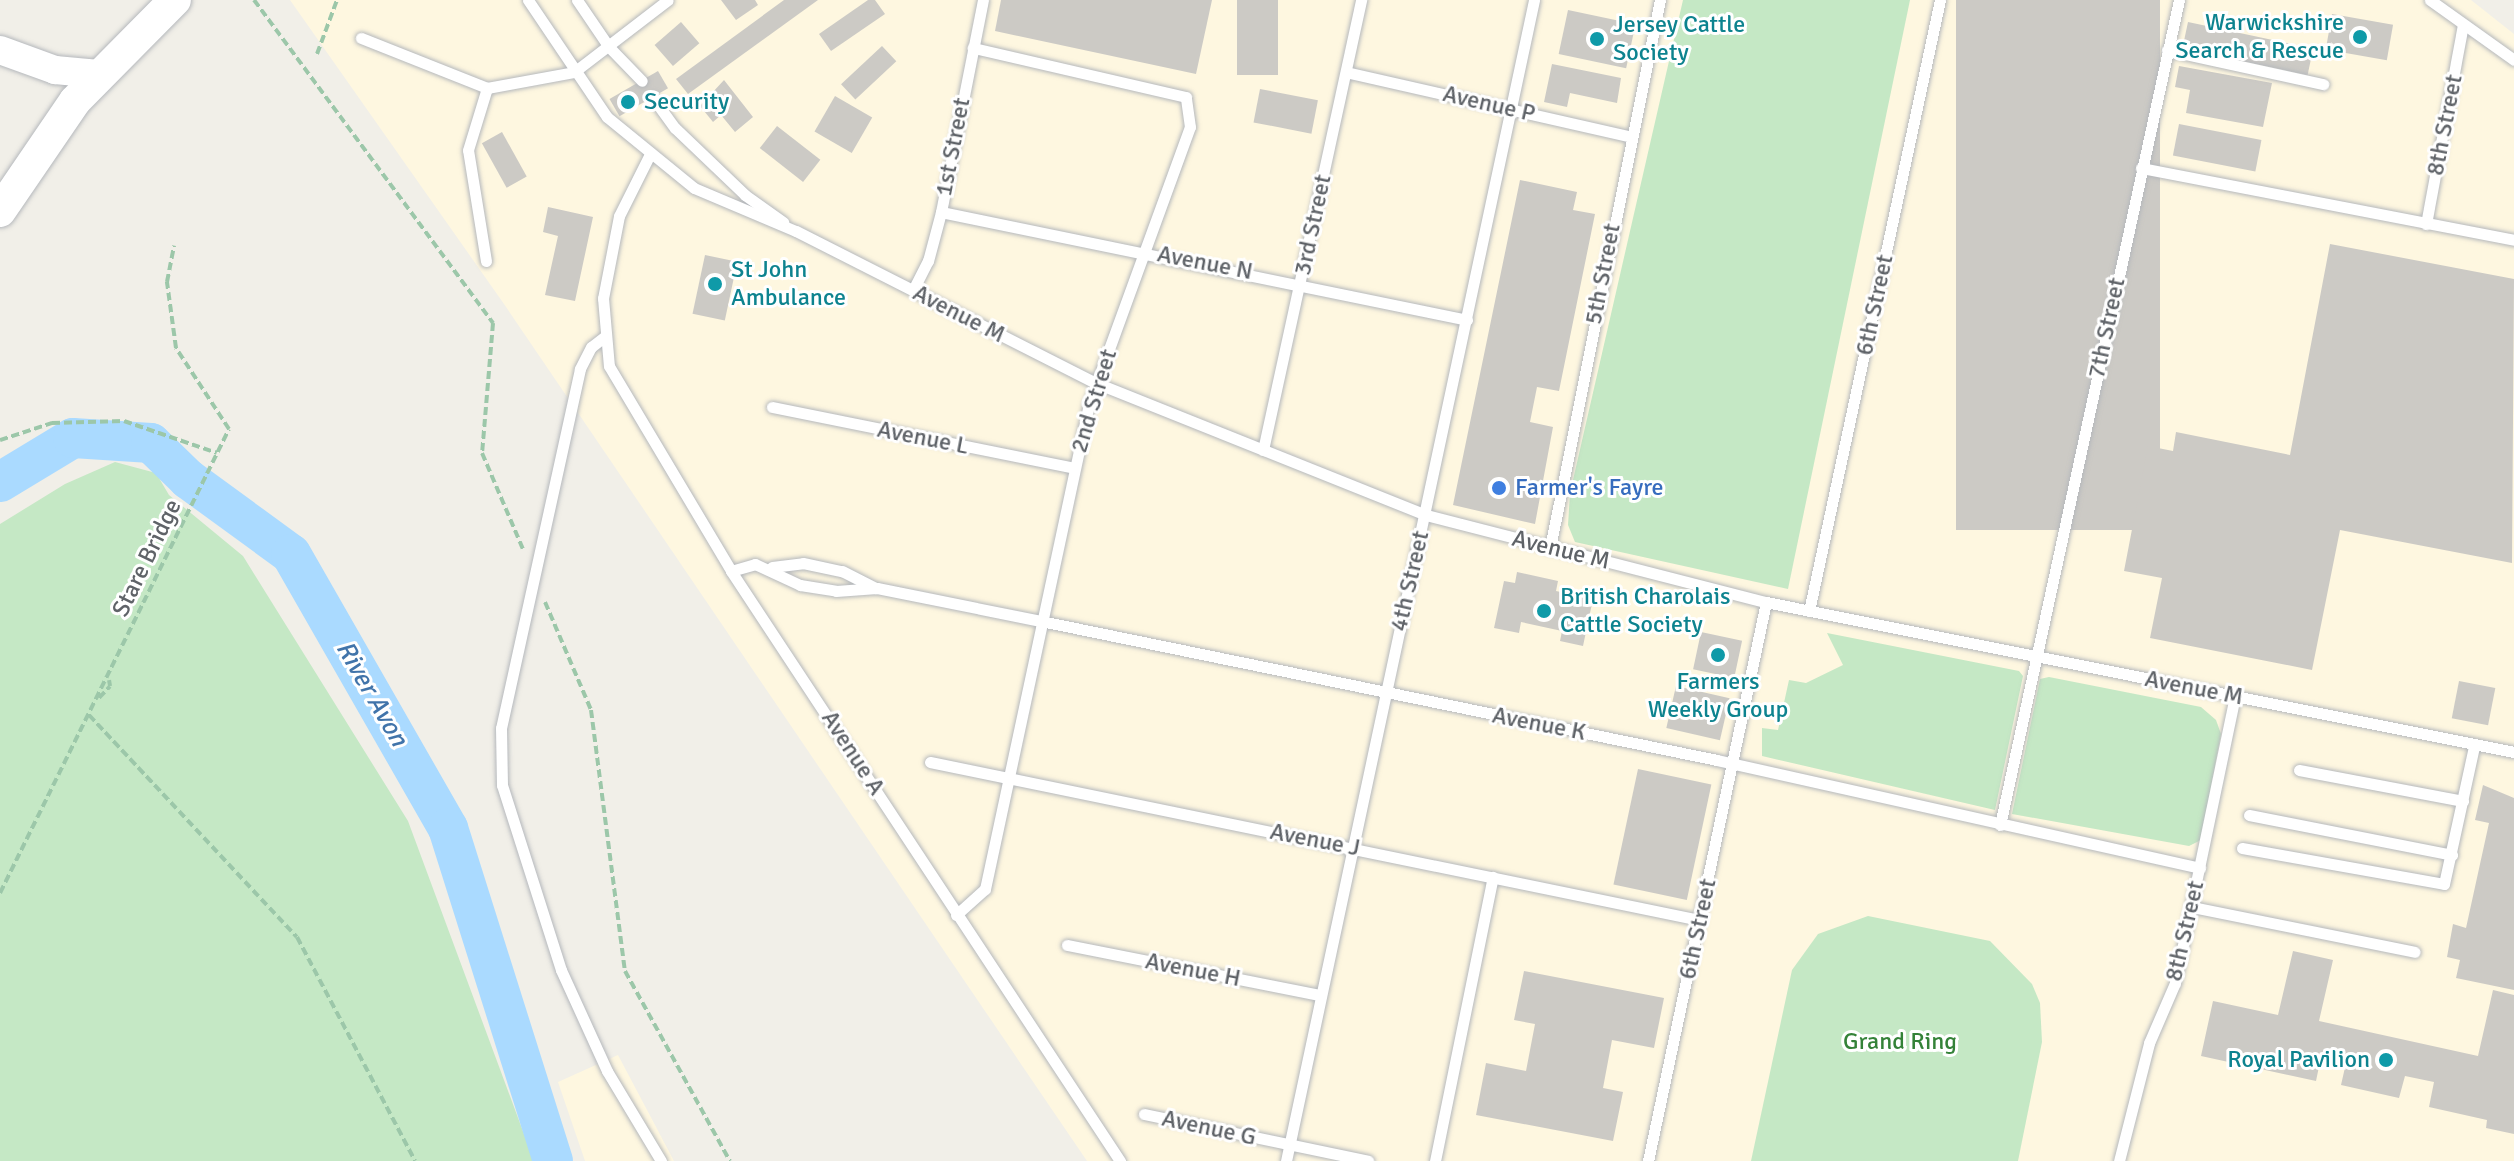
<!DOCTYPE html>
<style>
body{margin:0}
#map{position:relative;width:2514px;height:1161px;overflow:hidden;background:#f1efe8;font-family:Signika,sans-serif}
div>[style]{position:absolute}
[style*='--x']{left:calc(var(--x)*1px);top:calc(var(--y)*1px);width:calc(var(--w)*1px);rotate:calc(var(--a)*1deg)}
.commercial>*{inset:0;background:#fef7e0}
.green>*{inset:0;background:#c5e8c5}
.river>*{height:40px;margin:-20px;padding:0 20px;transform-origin:20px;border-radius:20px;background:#aadaff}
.building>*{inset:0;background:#cccac5;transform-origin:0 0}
.path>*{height:4px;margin-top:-2px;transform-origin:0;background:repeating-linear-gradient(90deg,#9cc7a9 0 8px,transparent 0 12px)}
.roads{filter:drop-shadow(0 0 2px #b5b8bc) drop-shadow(0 0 2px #b5b8bc)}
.service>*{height:11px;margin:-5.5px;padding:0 5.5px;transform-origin:5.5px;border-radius:5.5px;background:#fff}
.tertiary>*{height:28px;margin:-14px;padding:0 14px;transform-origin:14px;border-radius:14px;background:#fff}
.secondary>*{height:32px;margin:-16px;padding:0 16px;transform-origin:16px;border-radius:16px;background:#fff}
.dots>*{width:22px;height:22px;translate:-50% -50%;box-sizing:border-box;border:4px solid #fff;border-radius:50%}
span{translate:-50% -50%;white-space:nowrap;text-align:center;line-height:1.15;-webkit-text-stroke:6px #fff;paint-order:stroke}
.culture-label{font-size:24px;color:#0d838f}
.right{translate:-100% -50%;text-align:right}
.left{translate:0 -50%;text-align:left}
.street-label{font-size:24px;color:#5f6368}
.shop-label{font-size:24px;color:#366cbe}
.park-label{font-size:24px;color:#348238}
.water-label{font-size:26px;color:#4174aa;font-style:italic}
</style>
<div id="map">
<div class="commercial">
<i style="clip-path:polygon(290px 0,2471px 0,2514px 34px,2514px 1161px,1087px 1161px,504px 304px)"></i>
<i style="clip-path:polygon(618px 1055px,674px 1161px,585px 1161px,558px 1082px)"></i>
</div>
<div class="green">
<i style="clip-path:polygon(1683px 0,1910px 0,1788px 589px,1575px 542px,1568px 525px,1570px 493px)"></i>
<i style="clip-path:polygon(115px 462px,156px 473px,169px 495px,243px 556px,408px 821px,534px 1161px,0 1161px,0 524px,65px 484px)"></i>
<i style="clip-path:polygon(1827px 633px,2019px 671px,2023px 676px,1995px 810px,1762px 756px,1762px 728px,1778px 730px,1789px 680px,1806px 683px,1843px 665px)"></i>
<i style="clip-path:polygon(2049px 677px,2201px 707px,2216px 720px,2221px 734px,2201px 840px,2189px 846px,2012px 814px,2040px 679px)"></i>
<i style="clip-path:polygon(1868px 916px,1990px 941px,2032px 984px,2040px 1003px,2042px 1042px,2018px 1161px,1751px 1161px,1792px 970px,1818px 934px)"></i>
</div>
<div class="river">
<i style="--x:0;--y:482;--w:85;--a:-31.1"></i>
<i style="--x:73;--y:438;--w:78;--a:3.7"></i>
<i style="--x:151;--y:443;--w:52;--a:44.2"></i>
<i style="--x:188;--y:479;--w:127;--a:36.1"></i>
<i style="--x:291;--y:554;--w:316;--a:60.2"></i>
<i style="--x:448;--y:828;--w:349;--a:72.5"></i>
</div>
<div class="building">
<i style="clip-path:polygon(721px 0,755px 0,758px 5px,736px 20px)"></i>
<i style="clip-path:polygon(784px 0,818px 0,688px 94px,676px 79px)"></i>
<i style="clip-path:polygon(868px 0,875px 0,885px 14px,831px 51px,819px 34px)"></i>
<i style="clip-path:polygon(1001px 0,1212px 0,1196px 74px,995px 31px)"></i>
<i style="left:1237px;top:0;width:41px;height:75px"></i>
<i style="left:1956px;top:0;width:204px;height:530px"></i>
<i style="left:1568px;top:10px;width:69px;height:45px;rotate:12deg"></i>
<i style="left:2332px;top:14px;width:62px;height:36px;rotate:10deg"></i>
<i style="left:681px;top:22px;width:28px;height:35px;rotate:49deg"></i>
<i style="left:2188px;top:22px;width:128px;height:27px;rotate:12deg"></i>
<i style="left:882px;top:46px;width:21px;height:56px;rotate:47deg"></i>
<i style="clip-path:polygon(1552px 64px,1621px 78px,1617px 103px,1570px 93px,1567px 107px,1544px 102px)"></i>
<i style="clip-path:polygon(2179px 66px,2272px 83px,2263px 127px,2186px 113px,2190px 90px,2175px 87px)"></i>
<i style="left:658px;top:71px;width:20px;height:56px;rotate:60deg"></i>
<i style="clip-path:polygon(724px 80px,753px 117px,735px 132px,721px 115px,713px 122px,700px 106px)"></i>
<i style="left:1260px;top:89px;width:59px;height:34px;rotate:11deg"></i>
<i style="left:835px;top:96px;width:43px;height:41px;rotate:30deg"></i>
<i style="left:2179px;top:124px;width:84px;height:32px;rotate:11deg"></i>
<i style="left:777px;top:126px;width:55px;height:28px;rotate:38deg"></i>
<i style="left:502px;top:132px;width:51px;height:23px;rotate:61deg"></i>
<i style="clip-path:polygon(1520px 180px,1577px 192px,1573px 210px,1595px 214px,1559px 391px,1537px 387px,1530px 422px,1553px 427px,1535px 524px,1453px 505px)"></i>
<i style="clip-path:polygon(548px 207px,593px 217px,575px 301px,545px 295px,558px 236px,543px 232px)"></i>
<i style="clip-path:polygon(2330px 244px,2514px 279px,2512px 563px,2340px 530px,2312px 670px,2150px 638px,2162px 578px,2124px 571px,2148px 446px,2173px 451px,2176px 432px,2290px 455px)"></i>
<i style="left:705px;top:255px;width:33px;height:60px;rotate:12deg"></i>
<i style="clip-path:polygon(1517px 572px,1558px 581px,1556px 591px,1593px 599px,1583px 646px,1560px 641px,1562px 631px,1521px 622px,1519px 633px,1494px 628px,1504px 581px,1515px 583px)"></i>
<i style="left:1701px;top:632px;width:42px;height:38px;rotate:12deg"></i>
<i style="left:2459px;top:681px;width:37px;height:38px;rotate:11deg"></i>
<i style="left:1676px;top:686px;width:55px;height:43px;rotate:13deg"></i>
<i style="left:1638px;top:769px;width:75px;height:118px;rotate:12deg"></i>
<i style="clip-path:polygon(2483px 785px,2514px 798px,2514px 990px,2456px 978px,2460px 960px,2447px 957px,2453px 924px,2466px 928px,2489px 823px,2475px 820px)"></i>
<i style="clip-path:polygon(2293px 951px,2333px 960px,2319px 1021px,2478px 1056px,2493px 990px,2514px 995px,2514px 1134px,2486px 1128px,2487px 1120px,2429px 1107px,2434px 1082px,2405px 1076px,2399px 1098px,2341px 1085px,2346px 1063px,2321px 1057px,2316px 1081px,2201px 1056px,2213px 1001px,2278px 1015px)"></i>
<i style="clip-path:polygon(1524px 971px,1664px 998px,1654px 1048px,1612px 1040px,1603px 1088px,1623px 1092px,1613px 1141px,1476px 1115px,1486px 1063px,1526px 1071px,1535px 1024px,1514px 1020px)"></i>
</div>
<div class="path">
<i style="--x:254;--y:0;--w:402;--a:53.5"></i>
<i style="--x:493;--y:323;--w:130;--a:94.8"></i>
<i style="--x:482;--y:453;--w:104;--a:66.9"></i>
<i style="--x:317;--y:54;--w:58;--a:-69.7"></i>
<i style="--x:0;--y:440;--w:55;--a:-18.1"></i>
<i style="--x:52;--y:423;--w:72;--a:-1.6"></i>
<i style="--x:124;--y:421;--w:98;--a:19"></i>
<i style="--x:545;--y:602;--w:117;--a:66.9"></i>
<i style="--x:591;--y:710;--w:263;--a:82.6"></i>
<i style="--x:625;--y:971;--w:217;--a:61.1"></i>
<i style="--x:99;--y:698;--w:16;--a:-47"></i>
<i style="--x:110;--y:686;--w:6;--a:-99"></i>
<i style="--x:89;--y:715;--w:304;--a:46.9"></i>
<i style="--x:297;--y:937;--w:253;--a:62.2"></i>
<i style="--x:0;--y:893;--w:517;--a:-63.73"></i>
<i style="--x:229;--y:429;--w:97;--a:-123.2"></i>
<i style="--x:176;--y:348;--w:67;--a:-97.8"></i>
<i style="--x:167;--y:282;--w:37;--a:-79"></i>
</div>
<div class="roads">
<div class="service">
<i style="--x:528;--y:0;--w:141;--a:56"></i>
<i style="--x:607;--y:117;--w:112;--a:39.2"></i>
<i style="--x:694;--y:188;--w:111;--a:22.9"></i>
<i style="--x:796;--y:231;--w:336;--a:26.9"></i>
<i style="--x:1096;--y:383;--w:355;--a:21.8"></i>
<i style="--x:1426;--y:515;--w:351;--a:14.4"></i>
<i style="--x:1766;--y:602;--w:763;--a:11.34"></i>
<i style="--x:577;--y:0;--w:57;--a:55.8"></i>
<i style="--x:609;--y:47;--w:47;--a:45.9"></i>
<i style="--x:2430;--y:0;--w:103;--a:35.5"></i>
<i style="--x:361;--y:38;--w:136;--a:21.6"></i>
<i style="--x:2167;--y:50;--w:160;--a:12.3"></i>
<i style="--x:1346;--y:72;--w:292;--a:12.8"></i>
<i style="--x:653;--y:98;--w:37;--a:54"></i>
<i style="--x:675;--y:128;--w:97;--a:43.7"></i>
<i style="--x:745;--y:195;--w:47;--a:35.4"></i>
<i style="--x:650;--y:154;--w:69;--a:116.6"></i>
<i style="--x:619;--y:216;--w:84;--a:101"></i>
<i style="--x:603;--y:298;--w:68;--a:85"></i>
<i style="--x:609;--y:366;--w:239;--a:59.2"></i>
<i style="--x:731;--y:571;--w:707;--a:56.6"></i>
<i style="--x:2141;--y:168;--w:380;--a:10.9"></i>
<i style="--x:941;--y:212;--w:537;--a:11.6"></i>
<i style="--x:2426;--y:224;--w:202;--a:-79.5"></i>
<i style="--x:486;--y:261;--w:112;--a:-99.2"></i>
<i style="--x:468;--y:150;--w:65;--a:-73"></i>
<i style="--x:487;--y:88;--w:88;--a:-10.4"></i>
<i style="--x:574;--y:72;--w:118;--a:-37.5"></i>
<i style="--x:913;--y:290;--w:33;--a:-63"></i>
<i style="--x:928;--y:261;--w:51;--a:-75.1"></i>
<i style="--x:941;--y:212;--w:216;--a:-78.8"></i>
<i style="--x:604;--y:337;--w:16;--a:142"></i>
<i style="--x:591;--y:347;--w:25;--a:117"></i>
<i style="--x:580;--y:369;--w:368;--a:102.4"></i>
<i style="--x:501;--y:728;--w:57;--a:89"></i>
<i style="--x:502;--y:785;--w:194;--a:72.3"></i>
<i style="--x:561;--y:970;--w:111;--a:65.5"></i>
<i style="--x:607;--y:1071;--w:105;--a:59"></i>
<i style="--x:772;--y:407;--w:308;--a:11.4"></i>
<i style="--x:1263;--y:450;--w:461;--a:-77.7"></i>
<i style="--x:1550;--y:548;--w:559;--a:-78.65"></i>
<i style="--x:772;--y:567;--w:31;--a:-7"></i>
<i style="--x:803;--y:563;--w:40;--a:12"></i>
<i style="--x:842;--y:571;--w:38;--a:27"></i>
<i style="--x:731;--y:571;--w:25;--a:-16"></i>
<i style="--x:755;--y:564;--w:50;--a:25"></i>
<i style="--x:800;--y:585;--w:36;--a:9"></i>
<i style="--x:836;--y:591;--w:41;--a:-4.2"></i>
<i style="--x:877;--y:588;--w:167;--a:11.4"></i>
<i style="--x:1041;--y:621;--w:690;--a:11.62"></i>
<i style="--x:1717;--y:760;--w:495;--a:12.6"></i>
<i style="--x:1809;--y:611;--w:625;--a:-77.9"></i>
<i style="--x:930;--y:762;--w:785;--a:11.61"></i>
<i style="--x:2299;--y:770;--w:167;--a:10.7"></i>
<i style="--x:2249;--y:815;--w:207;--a:11.1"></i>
<i style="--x:2000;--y:825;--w:844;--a:-77.76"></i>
<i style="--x:2242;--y:848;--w:205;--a:10.1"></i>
<i style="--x:2444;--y:884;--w:141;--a:-77.7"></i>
<i style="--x:2192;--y:907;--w:227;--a:11.4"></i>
<i style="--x:956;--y:915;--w:39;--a:-42"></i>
<i style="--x:985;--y:889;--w:496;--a:-77.9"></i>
<i style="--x:1089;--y:404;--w:295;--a:-70"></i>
<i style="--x:1190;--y:127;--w:30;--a:-98"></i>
<i style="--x:1186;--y:97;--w:219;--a:-167"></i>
<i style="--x:1067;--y:945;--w:257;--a:11.2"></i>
<i style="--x:1144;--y:1114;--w:229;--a:11.8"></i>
<i style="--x:1286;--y:1161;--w:1187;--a:-77.94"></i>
<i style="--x:1435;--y:1161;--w:290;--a:-78.5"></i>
<i style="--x:1648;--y:1161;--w:571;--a:-78.08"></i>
<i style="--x:2119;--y:1161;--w:122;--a:-75.7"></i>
<i style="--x:2149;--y:1043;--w:65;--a:-66.6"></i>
<i style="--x:2175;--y:983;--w:292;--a:-78.2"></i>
</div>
<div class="tertiary">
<i style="--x:0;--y:50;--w:59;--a:20"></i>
<i style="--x:55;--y:70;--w:44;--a:5.2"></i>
</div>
<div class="secondary">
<i style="--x:0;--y:211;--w:133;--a:-55.7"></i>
<i style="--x:75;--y:101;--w:142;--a:-45.3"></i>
</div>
</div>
<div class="dots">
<i style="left:2360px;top:37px;background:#0f9aa8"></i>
<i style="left:1597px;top:39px;background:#0f9aa8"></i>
<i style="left:628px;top:102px;background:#0f9aa8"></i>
<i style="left:715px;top:284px;background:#0f9aa8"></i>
<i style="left:1499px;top:488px;background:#3f7fe0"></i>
<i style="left:1544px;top:611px;background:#0f9aa8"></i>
<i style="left:1718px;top:655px;background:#0f9aa8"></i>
<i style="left:2386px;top:1060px;background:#0f9aa8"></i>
</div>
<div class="culture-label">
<span class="right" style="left:2344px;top:37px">Warwickshire<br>Search &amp; Rescue</span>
<span class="left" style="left:1613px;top:39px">Jersey Cattle<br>Society</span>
<span class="left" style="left:644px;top:102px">Security</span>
<span class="left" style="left:731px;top:284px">St John<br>Ambulance</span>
<span class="left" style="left:1560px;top:611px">British Charolais<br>Cattle Society</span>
<span style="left:1718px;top:696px">Farmers<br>Weekly Group</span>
<span class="right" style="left:2370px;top:1060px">Royal Pavilion</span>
</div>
<div class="street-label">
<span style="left:1489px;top:104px;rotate:13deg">Avenue P</span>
<span style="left:2445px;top:125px;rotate:-79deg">8th Street</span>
<span style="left:953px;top:147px;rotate:-79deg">1st Street</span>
<span style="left:1313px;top:225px;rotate:-78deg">3rd Street</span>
<span style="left:1205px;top:263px;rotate:11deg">Avenue N</span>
<span style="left:1603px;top:274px;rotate:-79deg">5th Street</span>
<span style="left:1875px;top:305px;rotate:-78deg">6th Street</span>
<span style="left:959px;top:314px;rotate:27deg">Avenue M</span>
<span style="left:2107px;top:328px;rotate:-78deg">7th Street</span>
<span style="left:1094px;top:401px;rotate:-73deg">2nd Street</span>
<span style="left:923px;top:438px;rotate:11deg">Avenue L</span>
<span style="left:1561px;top:550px;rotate:14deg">Avenue M</span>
<span style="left:147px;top:558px;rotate:-64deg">Stare Bridge</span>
<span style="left:1410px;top:581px;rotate:-77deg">4th Street</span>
<span style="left:2194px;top:688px;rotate:11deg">Avenue M</span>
<span style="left:1539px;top:724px;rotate:11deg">Avenue K</span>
<span style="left:853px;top:753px;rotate:57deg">Avenue A</span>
<span style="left:1315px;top:840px;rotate:11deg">Avenue J</span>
<span style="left:1698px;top:929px;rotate:-78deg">6th Street</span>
<span style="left:2185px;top:931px;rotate:-77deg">8th Street</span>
<span style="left:1193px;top:970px;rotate:11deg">Avenue H</span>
<span style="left:1209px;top:1128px;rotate:12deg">Avenue G</span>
</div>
<div class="shop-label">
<span class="left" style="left:1515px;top:488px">Farmer's Fayre</span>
</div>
<div class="park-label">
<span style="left:1900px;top:1042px">Grand Ring</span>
</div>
<div class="water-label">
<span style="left:371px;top:694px;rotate:60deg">River Avon</span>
</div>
</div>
